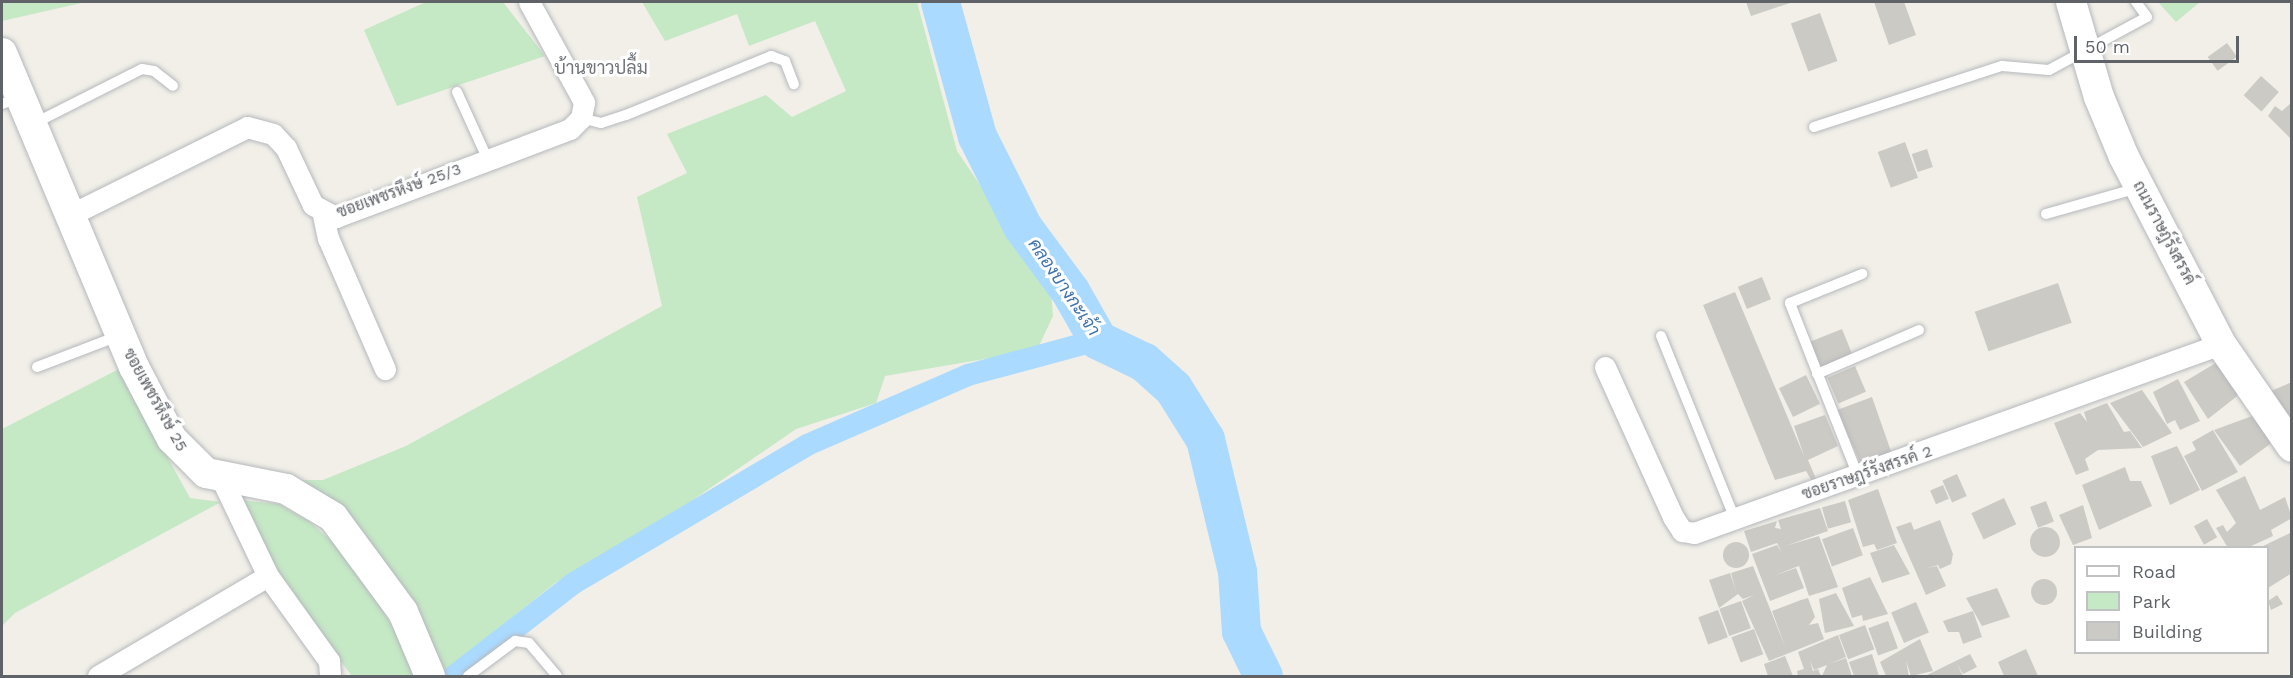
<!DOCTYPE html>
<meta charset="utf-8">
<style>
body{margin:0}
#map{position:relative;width:2293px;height:678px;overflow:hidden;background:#f1efe8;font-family:"Work Sans",Sarabun,sans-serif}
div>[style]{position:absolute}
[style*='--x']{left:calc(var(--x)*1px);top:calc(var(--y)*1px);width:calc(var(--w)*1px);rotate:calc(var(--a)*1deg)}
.green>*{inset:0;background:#c5e8c5}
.canal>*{height:22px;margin:-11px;padding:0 11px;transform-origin:11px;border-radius:11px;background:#aadaff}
.river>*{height:39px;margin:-19.5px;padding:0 19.5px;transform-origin:19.5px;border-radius:19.5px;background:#aadaff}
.building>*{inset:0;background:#cccac5;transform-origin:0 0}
.round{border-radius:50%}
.roads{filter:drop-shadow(0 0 2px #b5b8bc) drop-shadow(0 0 2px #b5b8bc)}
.lane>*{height:10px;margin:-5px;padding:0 5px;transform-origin:5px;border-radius:5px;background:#fff}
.street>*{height:21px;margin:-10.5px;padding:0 10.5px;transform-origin:10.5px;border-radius:10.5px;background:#fff}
.secondary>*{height:30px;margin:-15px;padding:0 15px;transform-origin:15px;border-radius:15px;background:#fff}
span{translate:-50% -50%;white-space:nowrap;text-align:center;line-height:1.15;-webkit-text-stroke:6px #fff;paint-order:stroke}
.street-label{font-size:16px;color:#5f6368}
.neighbourhood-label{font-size:18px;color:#70757a}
.water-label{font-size:18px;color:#4174aa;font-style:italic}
.frame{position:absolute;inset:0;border:3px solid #5f6368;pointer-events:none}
.legend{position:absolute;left:2074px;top:546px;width:195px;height:108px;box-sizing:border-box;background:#fff;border:2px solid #bfc1c3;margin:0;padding:8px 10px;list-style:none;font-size:18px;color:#5f6368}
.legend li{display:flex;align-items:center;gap:12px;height:30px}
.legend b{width:30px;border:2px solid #bfc1c3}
.scale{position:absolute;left:2074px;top:36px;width:165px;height:27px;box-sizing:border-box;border:3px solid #5f6368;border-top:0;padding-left:8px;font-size:18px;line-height:21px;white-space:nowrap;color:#5f6368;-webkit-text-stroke:4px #fff;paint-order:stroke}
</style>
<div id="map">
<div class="green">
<i style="clip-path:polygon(2px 2px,86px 2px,2px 21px)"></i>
<i style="clip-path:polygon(426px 2px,503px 2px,545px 56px,397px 106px,364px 30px)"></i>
<i style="clip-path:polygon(642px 2px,917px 2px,957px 151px,1051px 290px,1053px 316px,1037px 350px,885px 376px,876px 403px,796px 429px,671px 515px,555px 583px,442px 674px,347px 517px,302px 480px,323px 480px,406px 446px,662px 306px,637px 197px,687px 173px,667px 134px,766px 95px,792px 117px,846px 91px,815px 21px,749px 46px,737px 14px,665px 41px)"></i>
<i style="clip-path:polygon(2158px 2px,2200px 2px,2176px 22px)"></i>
<i style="clip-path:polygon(119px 369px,190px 498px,221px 502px,15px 613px,2px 626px,2px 429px)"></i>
<i style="clip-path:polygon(239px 500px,279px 504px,309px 521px,351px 559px,423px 676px,352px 676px,286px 589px)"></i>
</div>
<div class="canal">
<i style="--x:454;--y:676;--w:152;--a:-37.8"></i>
<i style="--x:574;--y:583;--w:271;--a:-30.6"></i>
<i style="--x:807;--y:445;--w:176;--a:-23.5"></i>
<i style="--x:968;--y:375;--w:135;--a:-15.1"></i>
</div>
<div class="river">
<i style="--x:940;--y:2;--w:139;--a:74.6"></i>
<i style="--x:977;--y:136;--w:101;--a:63.4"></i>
<i style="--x:1022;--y:226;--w:81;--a:53.6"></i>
<i style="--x:1070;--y:291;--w:56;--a:60.3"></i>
<i style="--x:1098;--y:340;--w:51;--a:25.6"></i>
<i style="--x:1144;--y:362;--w:39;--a:42"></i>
<i style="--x:1173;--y:388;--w:60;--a:57.9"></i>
<i style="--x:1205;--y:439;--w:136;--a:76.4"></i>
<i style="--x:1237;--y:571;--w:60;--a:86.2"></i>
<i style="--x:1241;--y:631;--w:50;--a:63.9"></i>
</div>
<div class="building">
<i style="clip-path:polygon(1746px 2px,1793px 2px,1751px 16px)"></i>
<i style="clip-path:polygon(1874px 2px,1904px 2px,1916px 35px,1889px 45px)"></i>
<i style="left:1820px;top:13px;width:51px;height:31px;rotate:70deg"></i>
<i style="left:2227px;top:43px;width:17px;height:24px;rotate:54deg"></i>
<i style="left:2261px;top:76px;width:24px;height:26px;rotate:42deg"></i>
<i style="clip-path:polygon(2292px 102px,2292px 140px,2268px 116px,2275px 106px,2282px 111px)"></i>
<i style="left:1905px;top:142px;width:38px;height:29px;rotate:70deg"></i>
<i style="left:1927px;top:149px;width:19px;height:16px;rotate:72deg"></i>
<i style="left:1762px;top:277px;width:24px;height:26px;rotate:68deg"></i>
<i style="left:2058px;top:283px;width:42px;height:88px;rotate:71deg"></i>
<i style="clip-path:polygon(1735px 292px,1804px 456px,1794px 426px,1825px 415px,1838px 446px,1808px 460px,1817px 481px,1813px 483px,1806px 471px,1775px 480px,1703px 305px)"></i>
<i style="left:1842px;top:329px;width:27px;height:35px;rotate:68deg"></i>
<i style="clip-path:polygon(2219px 361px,2241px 393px,2208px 419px,2184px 382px)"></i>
<i style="left:1855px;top:366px;width:28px;height:30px;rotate:67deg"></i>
<i style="left:1806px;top:375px;width:32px;height:30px;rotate:64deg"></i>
<i style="clip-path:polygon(2178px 379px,2200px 421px,2180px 430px,2175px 420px,2167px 424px,2153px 392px)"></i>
<i style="clip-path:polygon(2292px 382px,2292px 431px,2271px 391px)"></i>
<i style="clip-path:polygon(2142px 390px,2172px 433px,2143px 447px,2110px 403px)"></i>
<i style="clip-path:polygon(1872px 397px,1893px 457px,1862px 467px,1837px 410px)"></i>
<i style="clip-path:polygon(2107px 403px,2124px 432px,2130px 431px,2142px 448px,2098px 450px,2085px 459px,2089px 470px,2076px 475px,2054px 423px,2080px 413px,2087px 422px,2084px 412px)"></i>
<i style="clip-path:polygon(2255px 415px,2273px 442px,2240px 466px,2214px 430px)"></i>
<i style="clip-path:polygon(2213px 430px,2238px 472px,2202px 491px,2184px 456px,2196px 450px,2192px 442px)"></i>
<i style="clip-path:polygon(2177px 446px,2200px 490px,2170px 505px,2151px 456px)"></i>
<i style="clip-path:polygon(2125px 467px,2130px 481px,2141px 481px,2152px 506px,2099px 530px,2082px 485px)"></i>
<i style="left:1957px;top:474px;width:24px;height:16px;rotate:66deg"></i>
<i style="clip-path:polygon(2245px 476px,2260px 510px,2285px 497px,2292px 518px,2271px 530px,2273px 536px,2247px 548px,2228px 548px,2216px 528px,2223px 525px,2227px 532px,2236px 523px,2216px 490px)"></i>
<i style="left:1943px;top:485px;width:15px;height:14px;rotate:67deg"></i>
<i style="clip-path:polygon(1878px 489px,1897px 543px,1877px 550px,1874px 544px,1863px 547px,1848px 500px)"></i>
<i style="left:2004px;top:498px;width:29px;height:36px;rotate:65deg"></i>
<i style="left:1845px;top:501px;width:22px;height:24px;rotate:74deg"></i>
<i style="left:2046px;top:501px;width:22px;height:17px;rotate:69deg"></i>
<i style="clip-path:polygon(2083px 505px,2092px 538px,2073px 545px,2059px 515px)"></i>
<i style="clip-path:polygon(1820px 508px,1828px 531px,1785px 546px,1819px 536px,1838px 587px,1809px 596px,1799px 566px,1817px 559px,1773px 576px,1796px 568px,1804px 588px,1770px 601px,1752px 554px,1777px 545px,1782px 553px,1777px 543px,1751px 552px,1744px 531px,1777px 521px,1775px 528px,1781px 529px,1778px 520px)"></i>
<i style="left:2207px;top:519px;width:21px;height:15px;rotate:61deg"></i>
<i style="clip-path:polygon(1940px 520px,1953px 554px,1951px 564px,1940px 569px,1938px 565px,1927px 568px,1937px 566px,1946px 586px,1926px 595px,1896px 527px,1911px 522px,1914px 530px)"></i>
<i class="round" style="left:2030px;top:527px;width:30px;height:30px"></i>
<i style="left:1853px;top:528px;width:29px;height:33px;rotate:70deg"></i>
<i style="clip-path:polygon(2292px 532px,2292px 573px,2268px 588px,2268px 548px,2259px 548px)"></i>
<i class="round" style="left:1723px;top:542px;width:26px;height:26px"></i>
<i style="clip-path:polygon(1894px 545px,1910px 574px,1882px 583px,1870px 553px)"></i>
<i style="clip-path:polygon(1753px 566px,1786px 649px,1772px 611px,1801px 600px,1808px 598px,1815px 617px,1809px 625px,1818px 623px,1824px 639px,1769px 661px,1742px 601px,1754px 595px,1743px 599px,1738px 594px,1719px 608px,1709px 580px,1730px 573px,1736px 591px,1731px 573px)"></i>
<i style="clip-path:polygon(1870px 577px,1888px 614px,1863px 621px,1862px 615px,1852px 618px,1842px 588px)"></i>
<i class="round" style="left:2031px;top:579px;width:26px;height:26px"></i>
<i style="clip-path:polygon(1997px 588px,2010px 617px,1982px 626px,1966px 598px)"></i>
<i style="clip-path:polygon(1836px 593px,1854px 626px,1825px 633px,1819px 599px)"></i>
<i style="clip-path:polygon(2277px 595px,2283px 604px,2271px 610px,2268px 601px)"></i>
<i style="left:1741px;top:601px;width:29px;height:23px;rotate:70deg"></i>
<i style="left:1916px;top:602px;width:33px;height:27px;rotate:67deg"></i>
<i style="left:1718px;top:610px;width:29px;height:21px;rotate:70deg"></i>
<i style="clip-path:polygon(1973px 611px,1982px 637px,1963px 644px,1959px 632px,1948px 632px,1943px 621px)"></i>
<i style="left:1888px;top:621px;width:29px;height:21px;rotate:70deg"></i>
<i style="left:1865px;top:625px;width:26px;height:28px;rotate:69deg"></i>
<i style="left:1754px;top:629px;width:27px;height:24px;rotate:70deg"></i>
<i style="clip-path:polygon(1838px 635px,1846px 657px,1829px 664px,1846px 658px,1852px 676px,1822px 676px,1827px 665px,1814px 670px,1810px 661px,1813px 671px,1818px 669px,1821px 676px,1798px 676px,1797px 671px,1804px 669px,1798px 652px)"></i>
<i style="clip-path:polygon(1920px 639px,1933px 671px,1911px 676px,1906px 661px,1909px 676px,1886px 676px,1880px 662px)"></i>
<i style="clip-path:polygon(2026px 649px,2038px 676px,2004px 676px,1998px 662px)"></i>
<i style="clip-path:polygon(1872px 654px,1879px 676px,1854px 676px,1849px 662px)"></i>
<i style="clip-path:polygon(1970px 654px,1977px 667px,1963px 674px,1957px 664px,1963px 676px,1925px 676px)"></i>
<i style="clip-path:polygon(1785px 656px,1793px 676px,1768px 676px,1764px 664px)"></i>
</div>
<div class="roads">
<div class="lane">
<i style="--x:457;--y:92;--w:75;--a:65.5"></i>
<i style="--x:2;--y:104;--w:17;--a:-21"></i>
<i style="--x:581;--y:118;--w:21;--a:14"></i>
<i style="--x:601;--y:123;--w:26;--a:-18"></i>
<i style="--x:626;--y:115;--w:157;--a:-22.1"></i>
<i style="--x:771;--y:56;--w:15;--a:20"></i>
<i style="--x:785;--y:61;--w:25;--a:69"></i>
<i style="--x:33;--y:124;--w:122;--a:-26.8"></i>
<i style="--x:142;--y:69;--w:12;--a:9"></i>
<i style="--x:154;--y:71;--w:24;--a:38"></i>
<i style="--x:1814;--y:127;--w:198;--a:-18"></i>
<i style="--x:2002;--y:66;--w:47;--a:4.9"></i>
<i style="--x:2049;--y:70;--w:111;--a:-28.4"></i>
<i style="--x:2147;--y:17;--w:19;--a:-126"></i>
<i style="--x:2046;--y:214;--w:96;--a:-15.8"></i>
<i style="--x:1661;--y:336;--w:197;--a:68"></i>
<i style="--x:37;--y:367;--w:87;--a:-20.9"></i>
<i style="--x:1817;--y:374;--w:111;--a:-23.3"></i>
<i style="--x:1858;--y:476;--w:186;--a:-111.5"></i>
<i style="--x:1790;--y:303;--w:78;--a:-21.9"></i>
<i style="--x:468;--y:676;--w:59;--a:-36.7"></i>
<i style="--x:515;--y:641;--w:14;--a:8"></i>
<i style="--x:529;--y:643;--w:43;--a:49.7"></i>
</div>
<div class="street">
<i style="--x:72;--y:214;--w:195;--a:-26.4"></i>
<i style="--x:247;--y:127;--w:27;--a:15"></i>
<i style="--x:273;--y:134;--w:19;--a:47"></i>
<i style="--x:286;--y:148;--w:63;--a:64.7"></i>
<i style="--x:313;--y:205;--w:26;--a:28"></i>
<i style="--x:336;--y:217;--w:250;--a:-20.6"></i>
<i style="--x:570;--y:129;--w:16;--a:-45"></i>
<i style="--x:581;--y:118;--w:16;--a:-79"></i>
<i style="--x:584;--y:102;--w:114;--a:-118.8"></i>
<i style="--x:323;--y:215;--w:24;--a:78"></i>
<i style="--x:328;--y:238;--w:143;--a:66.5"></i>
<i style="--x:1605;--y:367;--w:165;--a:65.6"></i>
<i style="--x:1673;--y:517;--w:17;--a:57"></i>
<i style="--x:1682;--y:531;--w:12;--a:9"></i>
<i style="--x:1694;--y:533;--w:560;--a:-19.73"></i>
<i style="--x:222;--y:480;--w:106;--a:64.4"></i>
<i style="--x:268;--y:576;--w:105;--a:54.3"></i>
<i style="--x:329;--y:661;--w:15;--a:86"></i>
<i style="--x:98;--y:676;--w:197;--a:-30.5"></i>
</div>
<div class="secondary">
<i style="--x:2071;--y:2;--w:99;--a:73.6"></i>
<i style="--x:2099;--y:97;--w:65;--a:67.4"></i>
<i style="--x:2124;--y:157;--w:211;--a:62.6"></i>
<i style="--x:2221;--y:344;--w:125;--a:55.4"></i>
<i style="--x:2;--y:53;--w:341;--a:67.2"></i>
<i style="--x:134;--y:367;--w:81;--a:62.2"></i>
<i style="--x:172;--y:439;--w:48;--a:45"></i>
<i style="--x:206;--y:473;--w:82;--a:11.3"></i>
<i style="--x:286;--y:489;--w:55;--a:30.8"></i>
<i style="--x:333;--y:517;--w:118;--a:53.6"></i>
<i style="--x:403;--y:612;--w:69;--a:67.1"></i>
</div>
</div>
<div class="street-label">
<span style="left:399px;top:191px;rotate:-20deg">ซอยเพชรหึงษ์ 25/3</span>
<span style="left:2164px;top:233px;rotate:62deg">ถนนราษฎ์รังสรรค์</span>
<span style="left:155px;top:400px;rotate:61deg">ซอยเพชรหึงษ์ 25</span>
<span style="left:1867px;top:473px;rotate:-19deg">ซอยราษฎร์รังสรรค์ 2</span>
</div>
<div class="neighbourhood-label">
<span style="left:601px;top:68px">บ้านขาวปลื้ม</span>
</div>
<div class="water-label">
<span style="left:1064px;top:287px;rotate:56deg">คลองบางกะเจ้า</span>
</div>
<div class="frame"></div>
<ul class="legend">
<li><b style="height:8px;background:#fff"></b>Road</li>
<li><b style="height:16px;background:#c5e8c5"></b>Park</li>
<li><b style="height:16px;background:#cccac5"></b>Building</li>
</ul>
<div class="scale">50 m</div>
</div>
